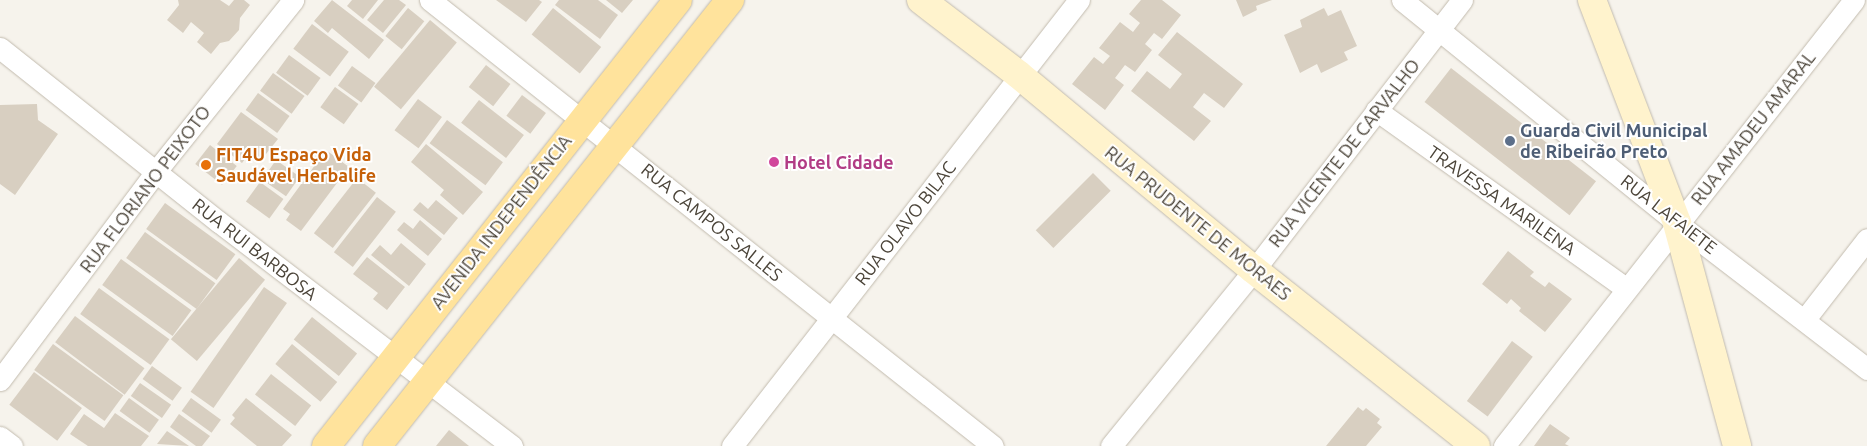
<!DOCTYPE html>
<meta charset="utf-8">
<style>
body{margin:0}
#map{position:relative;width:1867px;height:446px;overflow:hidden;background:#f6f3ec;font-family:Ubuntu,sans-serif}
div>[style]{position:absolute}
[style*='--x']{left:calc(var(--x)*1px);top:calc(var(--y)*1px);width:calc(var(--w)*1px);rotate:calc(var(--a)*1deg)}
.building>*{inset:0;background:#d8cfc1;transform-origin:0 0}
.roads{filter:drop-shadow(0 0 1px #c2bbae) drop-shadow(0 0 1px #c2bbae)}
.minor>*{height:21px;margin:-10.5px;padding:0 10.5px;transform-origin:10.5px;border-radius:10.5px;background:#fff}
.secondary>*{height:28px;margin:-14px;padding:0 14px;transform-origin:14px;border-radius:14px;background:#fff3cd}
.primary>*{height:28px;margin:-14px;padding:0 14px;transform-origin:14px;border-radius:14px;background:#ffe39c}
.dots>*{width:14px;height:14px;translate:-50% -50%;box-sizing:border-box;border:2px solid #fff;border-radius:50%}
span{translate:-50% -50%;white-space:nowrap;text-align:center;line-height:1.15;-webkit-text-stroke:4px #fff;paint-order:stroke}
.street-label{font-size:18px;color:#4b4439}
.service-label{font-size:18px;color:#4e5e75;font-weight:700}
.left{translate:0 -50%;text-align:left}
.food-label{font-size:18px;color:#c56008;font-weight:700}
.hotel-label{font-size:18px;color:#b23c85;font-weight:700}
</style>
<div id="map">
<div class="building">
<i style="clip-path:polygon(178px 0,220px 0,229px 6px,234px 0,244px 0,250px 5px,240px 18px,239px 30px,229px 41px,220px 43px,211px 54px,197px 42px,204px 33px,191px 22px,183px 33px,167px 20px,179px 5px)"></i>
<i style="clip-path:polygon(332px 0,384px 40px,369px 59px,332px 28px,328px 33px,314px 21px)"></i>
<i style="clip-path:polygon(352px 0,378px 0,363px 19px,347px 6px)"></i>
<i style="clip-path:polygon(384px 0,399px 0,406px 5px,383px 33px,367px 20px)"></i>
<i style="clip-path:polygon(496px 0,539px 0,542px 2px,526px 22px)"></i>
<i style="clip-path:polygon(559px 0,598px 0,618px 15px,600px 39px,555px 5px)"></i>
<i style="clip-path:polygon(606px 0,633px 0,622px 13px)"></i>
<i style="clip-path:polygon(1141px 0,1162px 0,1181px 15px,1162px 39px,1154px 33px,1145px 44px,1152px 50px,1135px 72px,1125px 65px,1115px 78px,1124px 85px,1105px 110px,1072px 84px,1094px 57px,1103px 64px,1110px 56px,1099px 48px,1120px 22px,1133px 32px,1140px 23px,1129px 14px)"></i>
<i style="clip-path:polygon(1236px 0,1272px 0,1256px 6px,1257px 10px,1243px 17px)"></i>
<i style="left:408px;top:8px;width:21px;height:36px;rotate:39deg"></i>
<i style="left:553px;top:8px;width:62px;height:34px;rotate:39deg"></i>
<i style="clip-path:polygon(1324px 8px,1328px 16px,1341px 10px,1357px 46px,1344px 52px,1348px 60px,1321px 73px,1317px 64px,1300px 73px,1284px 35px,1302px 27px,1300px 20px)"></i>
<i style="left:430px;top:20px;width:35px;height:87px;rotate:40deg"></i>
<i style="left:312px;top:24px;width:46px;height:31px;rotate:37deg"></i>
<i style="clip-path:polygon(1177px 32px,1243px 84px,1224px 108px,1204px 93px,1193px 107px,1211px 121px,1194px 141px,1131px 91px,1147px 71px,1170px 89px,1182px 74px,1158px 55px)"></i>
<i style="left:289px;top:55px;width:39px;height:22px;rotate:36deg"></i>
<i style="left:486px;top:65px;width:31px;height:28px;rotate:38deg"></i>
<i style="left:352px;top:66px;width:29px;height:24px;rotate:36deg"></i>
<i style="left:1451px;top:68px;width:184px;height:43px;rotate:38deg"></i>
<i style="left:273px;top:73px;width:39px;height:22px;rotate:36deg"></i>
<i style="left:335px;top:87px;width:29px;height:25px;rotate:36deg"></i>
<i style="left:258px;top:93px;width:39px;height:21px;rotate:36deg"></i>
<i style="left:522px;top:95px;width:30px;height:26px;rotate:37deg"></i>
<i style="left:418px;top:99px;width:30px;height:39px;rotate:37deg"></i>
<i style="left:479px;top:100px;width:57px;height:29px;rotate:38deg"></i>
<i style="clip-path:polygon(37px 104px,38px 120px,58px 134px,15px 195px,0 184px,0 105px)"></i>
<i style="clip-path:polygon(241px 112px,278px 139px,262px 159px,251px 151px,242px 163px,217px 144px)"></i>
<i style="left:447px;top:120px;width:70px;height:29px;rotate:37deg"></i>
<i style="clip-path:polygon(426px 144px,483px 192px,463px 215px,440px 195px,444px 190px,411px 162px)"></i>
<i style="left:210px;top:145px;width:34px;height:24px;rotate:38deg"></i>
<i style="clip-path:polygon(326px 150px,349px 167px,301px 231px,286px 220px,290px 214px,283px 209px)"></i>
<i style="left:276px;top:160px;width:29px;height:24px;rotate:35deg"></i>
<i style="left:1093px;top:173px;width:25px;height:81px;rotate:45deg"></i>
<i style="left:357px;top:178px;width:24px;height:70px;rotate:38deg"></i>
<i style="left:260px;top:182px;width:29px;height:24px;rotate:36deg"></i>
<i style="left:377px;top:197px;width:24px;height:70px;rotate:38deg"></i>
<i style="clip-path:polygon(436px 200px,458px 218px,444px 235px,413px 210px,420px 202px,428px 209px)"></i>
<i style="left:165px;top:203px;width:87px;height:32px;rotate:36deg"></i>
<i style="clip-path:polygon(420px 220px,442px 239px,428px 256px,397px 230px,404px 222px,413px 229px)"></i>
<i style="left:145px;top:232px;width:87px;height:32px;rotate:36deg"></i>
<i style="clip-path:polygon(401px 243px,426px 264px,409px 286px,371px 255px,380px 245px,391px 255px)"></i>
<i style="clip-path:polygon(1508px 251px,1534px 272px,1530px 276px,1545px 287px,1549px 282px,1572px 299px,1545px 332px,1519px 311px,1521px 308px,1511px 299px,1507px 304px,1482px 284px)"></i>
<i style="clip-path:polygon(367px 257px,405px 287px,387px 310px,373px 299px,378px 293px,353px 274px)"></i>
<i style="left:239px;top:258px;width:34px;height:106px;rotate:40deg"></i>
<i style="left:121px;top:259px;width:87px;height:32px;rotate:36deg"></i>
<i style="left:264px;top:287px;width:28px;height:128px;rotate:35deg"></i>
<i style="left:99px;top:288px;width:87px;height:32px;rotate:36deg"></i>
<i style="left:75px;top:316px;width:87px;height:33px;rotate:37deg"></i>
<i style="left:312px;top:317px;width:58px;height:29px;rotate:39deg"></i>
<i style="left:1512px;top:341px;width:26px;height:75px;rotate:37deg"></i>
<i style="left:53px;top:344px;width:87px;height:32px;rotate:36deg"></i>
<i style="left:292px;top:344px;width:59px;height:26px;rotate:40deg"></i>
<i style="left:152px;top:366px;width:37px;height:16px;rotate:36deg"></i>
<i style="left:34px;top:372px;width:60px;height:41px;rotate:37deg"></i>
<i style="left:271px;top:374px;width:51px;height:26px;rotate:38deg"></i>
<i style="left:140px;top:383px;width:38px;height:16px;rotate:35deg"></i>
<i style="left:129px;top:398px;width:37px;height:16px;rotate:36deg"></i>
<i style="left:191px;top:398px;width:37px;height:16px;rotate:36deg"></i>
<i style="clip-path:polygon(246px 398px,292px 435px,282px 446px,257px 446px,230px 424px,235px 418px,232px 415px)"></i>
<i style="clip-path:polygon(1358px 407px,1363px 411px,1366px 408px,1380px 419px,1377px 423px,1382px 427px,1366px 446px,1326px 446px)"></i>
<i style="clip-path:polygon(115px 413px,149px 436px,141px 446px,88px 446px,70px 434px,84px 414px,104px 428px)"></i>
<i style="clip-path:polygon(179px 414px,210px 436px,202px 446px,196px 446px,170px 427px)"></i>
<i style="clip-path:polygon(1550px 424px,1570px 438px,1565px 444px,1569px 446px,1534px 446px)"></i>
<i style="clip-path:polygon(449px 430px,469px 446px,436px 446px)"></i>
<i style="clip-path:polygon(167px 431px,189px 446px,157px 444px)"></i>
</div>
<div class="roads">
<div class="minor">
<i style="--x:430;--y:0;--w:718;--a:38.39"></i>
<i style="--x:1402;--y:0;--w:354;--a:39"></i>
<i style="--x:1677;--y:223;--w:240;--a:37.5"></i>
<i style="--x:0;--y:48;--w:280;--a:38.5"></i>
<i style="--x:219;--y:222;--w:369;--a:37.4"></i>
<i style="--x:1376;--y:110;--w:308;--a:35.5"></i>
<i style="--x:1805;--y:319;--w:101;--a:-52.2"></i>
<i style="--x:0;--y:380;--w:262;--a:-53.2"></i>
<i style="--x:157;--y:170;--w:218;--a:-51.3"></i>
<i style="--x:0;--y:437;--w:15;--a:37"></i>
<i style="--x:732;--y:446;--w:565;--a:-52.12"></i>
<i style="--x:1111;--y:446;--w:227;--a:-50.9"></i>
<i style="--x:1254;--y:270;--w:341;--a:-52.4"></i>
<i style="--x:1504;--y:446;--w:567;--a:-51.88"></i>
</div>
<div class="secondary">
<i style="--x:921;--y:0;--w:123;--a:37.4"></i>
<i style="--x:1019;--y:75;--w:305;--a:39.7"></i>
<i style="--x:1254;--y:270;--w:283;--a:38.4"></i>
<i style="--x:1592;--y:0;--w:239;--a:69.1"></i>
<i style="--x:1677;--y:223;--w:231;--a:74.9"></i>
</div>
<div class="primary">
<i style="--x:326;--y:446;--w:568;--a:-51.72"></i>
<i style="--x:377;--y:446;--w:569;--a:-51.64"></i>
</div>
</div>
<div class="dots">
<i style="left:1510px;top:141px;background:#5c6f8a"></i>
<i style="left:774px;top:162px;background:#d1479c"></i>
<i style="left:206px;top:165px;background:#e8710a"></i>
</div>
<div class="street-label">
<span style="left:1753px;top:128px;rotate:-52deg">RUA AMADEU AMARAL</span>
<span style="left:1344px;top:153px;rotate:-52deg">RUA VICENTE DE CARVALHO</span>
<span style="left:145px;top:189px;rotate:-53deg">RUA FLORIANO PEIXOTO</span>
<span style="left:1502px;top:200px;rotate:35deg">TRAVESSA MARILENA</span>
<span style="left:1669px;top:214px;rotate:38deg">RUA LAFAIETE</span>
<span style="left:501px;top:222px;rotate:-52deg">AVENIDA INDEPENDÊNCIA</span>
<span style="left:712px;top:222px;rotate:39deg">RUA CAMPOS SALLES</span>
<span style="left:905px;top:223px;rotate:-52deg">RUA OLAVO BILAC</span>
<span style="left:1198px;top:223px;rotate:39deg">RUA PRUDENTE DE MORAES</span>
<span style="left:255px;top:249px;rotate:38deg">RUA RUI BARBOSA</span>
</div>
<div class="service-label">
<span class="left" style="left:1520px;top:141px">Guarda Civil Municipal<br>de Ribeirão Preto</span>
</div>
<div class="food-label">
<span class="left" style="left:216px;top:165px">FIT4U Espaço Vida<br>Saudável Herbalife</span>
</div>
<div class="hotel-label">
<span class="left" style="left:784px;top:162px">Hotel Cidade</span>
</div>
</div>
